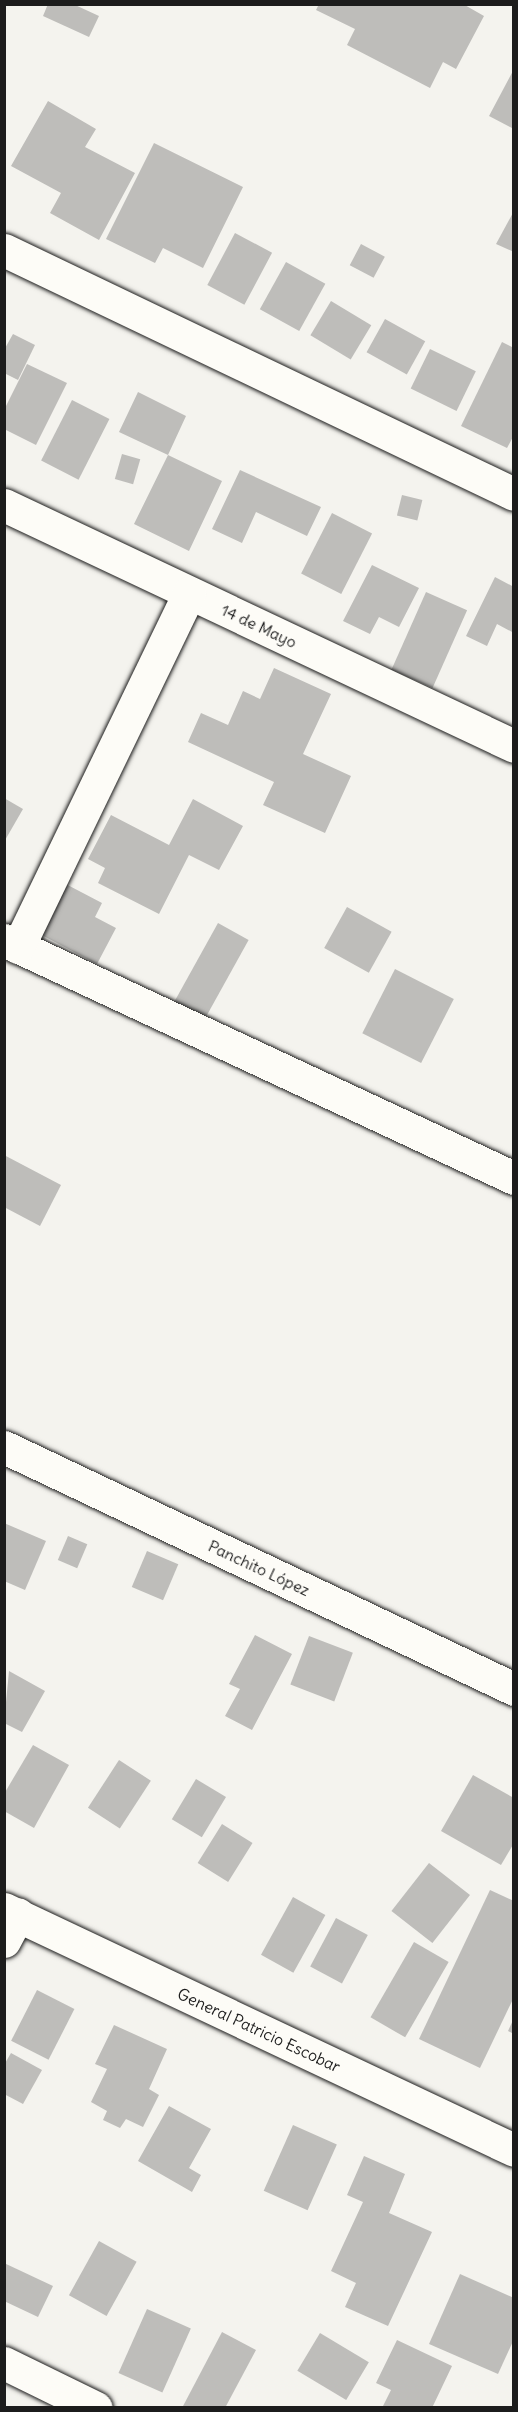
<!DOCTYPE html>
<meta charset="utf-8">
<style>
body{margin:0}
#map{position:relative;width:518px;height:2412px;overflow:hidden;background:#f4f3ee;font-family:Delius,sans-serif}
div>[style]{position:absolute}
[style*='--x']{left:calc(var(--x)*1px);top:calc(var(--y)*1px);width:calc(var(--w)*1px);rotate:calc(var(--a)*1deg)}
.building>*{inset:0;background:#bebdba;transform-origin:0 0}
.roads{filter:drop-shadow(0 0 2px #1c1c1c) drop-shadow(0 0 2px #1c1c1c)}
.minor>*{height:33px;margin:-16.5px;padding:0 16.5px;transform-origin:16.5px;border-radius:16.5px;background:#fdfcf7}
span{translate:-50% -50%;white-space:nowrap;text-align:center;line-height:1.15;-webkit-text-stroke:4.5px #fdfcf7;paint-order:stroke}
.street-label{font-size:16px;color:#1c1c1c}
.frame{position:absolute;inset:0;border:6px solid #1c1c1c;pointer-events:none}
</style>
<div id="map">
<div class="building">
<i style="clip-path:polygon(48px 4px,73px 4px,99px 16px,89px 37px,43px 16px)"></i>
<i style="clip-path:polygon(319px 4px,463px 4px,484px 16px,456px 69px,443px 62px,430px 88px,347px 45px,355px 29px,316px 10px)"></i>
<i style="clip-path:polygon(514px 69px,514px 129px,489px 116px)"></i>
<i style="clip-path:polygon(48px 101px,96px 129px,85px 147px,135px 173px,99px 240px,50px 213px,61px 193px,11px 166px)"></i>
<i style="clip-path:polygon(154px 143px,243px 187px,203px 268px,163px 248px,155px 263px,106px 239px)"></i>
<i style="clip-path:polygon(514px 211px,514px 252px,496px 244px)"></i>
<i style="left:235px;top:233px;width:42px;height:59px;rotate:28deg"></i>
<i style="left:361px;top:244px;width:27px;height:24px;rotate:28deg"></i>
<i style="left:286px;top:262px;width:45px;height:54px;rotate:29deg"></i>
<i style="left:331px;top:301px;width:47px;height:40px;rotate:31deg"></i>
<i style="left:385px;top:319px;width:46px;height:38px;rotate:29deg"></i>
<i style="clip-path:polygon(13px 334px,35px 345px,18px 380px,4px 373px,4px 350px)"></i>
<i style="clip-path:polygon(502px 342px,514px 348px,514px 435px,507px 448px,461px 426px)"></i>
<i style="left:430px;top:349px;width:51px;height:44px;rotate:26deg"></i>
<i style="clip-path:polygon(27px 364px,67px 383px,36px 445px,4px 429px,4px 410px)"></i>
<i style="clip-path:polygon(138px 392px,186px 416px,168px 455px,222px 481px,189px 551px,134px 524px,168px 455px,119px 432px)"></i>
<i style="left:72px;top:400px;width:42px;height:68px;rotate:27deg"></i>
<i style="left:122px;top:454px;width:19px;height:26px;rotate:16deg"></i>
<i style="clip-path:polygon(240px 470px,321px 507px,307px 536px,256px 512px,242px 543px,212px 529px)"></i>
<i style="left:402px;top:495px;width:21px;height:21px;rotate:14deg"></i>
<i style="left:332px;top:513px;width:45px;height:68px;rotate:27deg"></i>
<i style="clip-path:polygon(372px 565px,419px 588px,399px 627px,379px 617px,370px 634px,343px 621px)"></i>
<i style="clip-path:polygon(495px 577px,514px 587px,514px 633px,497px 624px,487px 646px,466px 636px)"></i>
<i style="left:426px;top:592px;width:45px;height:85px;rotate:24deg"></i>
<i style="clip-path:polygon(274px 668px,331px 694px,303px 754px,351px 776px,325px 833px,263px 805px,274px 782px,188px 742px,201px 713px,228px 725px,243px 691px,260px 699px)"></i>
<i style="clip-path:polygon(4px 798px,23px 809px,4px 842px)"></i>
<i style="clip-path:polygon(193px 799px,243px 826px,219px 870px,189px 855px,159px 914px,98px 883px,105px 868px,88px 859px,111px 815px,169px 845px)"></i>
<i style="clip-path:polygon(60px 881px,102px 903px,95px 917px,116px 928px,97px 964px,34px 931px)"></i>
<i style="left:347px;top:907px;width:51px;height:47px;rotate:29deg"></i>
<i style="left:218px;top:923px;width:35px;height:93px;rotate:29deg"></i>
<i style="left:395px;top:969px;width:66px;height:72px;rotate:27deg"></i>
<i style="clip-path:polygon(4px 1155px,61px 1185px,40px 1226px,4px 1207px)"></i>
<i style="clip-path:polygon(4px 1523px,46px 1541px,25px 1590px,4px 1581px)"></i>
<i style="left:68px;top:1536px;width:21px;height:26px;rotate:23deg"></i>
<i style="left:147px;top:1551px;width:34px;height:39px;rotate:23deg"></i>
<i style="clip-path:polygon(255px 1635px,292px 1654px,252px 1730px,225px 1716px,240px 1689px,229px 1684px)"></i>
<i style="left:309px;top:1636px;width:47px;height:52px;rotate:21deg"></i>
<i style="clip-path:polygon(9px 1671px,45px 1691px,22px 1732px,4px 1723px)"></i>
<i style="clip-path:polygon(33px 1745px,69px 1765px,34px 1828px,4px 1811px,4px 1794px)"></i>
<i style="left:119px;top:1760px;width:38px;height:57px;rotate:33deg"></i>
<i style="clip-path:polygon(473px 1775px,514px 1798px,514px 1843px,501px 1865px,441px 1831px)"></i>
<i style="left:196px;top:1779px;width:35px;height:47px;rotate:31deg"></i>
<i style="left:222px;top:1824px;width:36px;height:46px;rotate:32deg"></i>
<i style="left:429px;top:1863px;width:52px;height:61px;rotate:38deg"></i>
<i style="clip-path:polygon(490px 1890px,514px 1901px,514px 1997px,480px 2068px,419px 2039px)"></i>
<i style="left:293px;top:1897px;width:37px;height:66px;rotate:29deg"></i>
<i style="left:336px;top:1918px;width:36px;height:55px;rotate:28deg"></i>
<i style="left:414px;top:1942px;width:40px;height:87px;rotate:30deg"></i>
<i style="left:37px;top:1990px;width:42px;height:57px;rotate:27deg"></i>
<i style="clip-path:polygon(514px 2018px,514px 2034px,508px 2031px)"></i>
<i style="clip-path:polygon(114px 2025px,167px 2049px,149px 2089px,159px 2095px,143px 2127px,126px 2119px,120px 2128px,103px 2120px,107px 2111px,91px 2102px,107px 2069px,95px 2064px)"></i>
<i style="clip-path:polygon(11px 2053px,42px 2070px,23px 2104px,4px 2094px,4px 2065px)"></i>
<i style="clip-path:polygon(169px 2106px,211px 2129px,189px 2168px,201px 2175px,192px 2192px,138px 2161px)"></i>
<i style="left:293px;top:2125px;width:48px;height:72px;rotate:24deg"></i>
<i style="clip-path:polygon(364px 2156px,405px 2174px,389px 2213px,432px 2232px,388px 2326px,345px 2307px,356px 2283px,331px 2271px,363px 2202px,347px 2195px)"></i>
<i style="left:99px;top:2241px;width:43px;height:62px;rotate:29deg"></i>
<i style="clip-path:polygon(4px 2263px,53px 2286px,38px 2317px,4px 2301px)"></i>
<i style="clip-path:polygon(460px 2274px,514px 2298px,514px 2339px,498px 2374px,429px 2344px)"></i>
<i style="left:147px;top:2309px;width:48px;height:70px;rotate:24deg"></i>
<i style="clip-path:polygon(222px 2332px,256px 2350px,225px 2408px,182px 2408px)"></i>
<i style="left:320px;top:2333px;width:57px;height:44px;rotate:31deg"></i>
<i style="clip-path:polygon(397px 2340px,452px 2366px,432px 2408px,382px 2408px,391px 2390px,376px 2383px)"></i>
</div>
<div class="roads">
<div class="minor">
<i style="--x:4;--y:250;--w:565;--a:25.57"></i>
<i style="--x:4;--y:505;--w:564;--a:25.29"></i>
<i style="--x:4;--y:940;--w:563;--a:25.02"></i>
<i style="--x:18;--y:947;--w:393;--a:-64.2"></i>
<i style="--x:4;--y:1447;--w:565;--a:25.38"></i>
<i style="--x:4;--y:1909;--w:564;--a:25.29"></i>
<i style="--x:4;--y:1941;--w:30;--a:-62"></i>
<i style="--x:4;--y:2363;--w:102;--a:26.1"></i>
</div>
</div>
<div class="street-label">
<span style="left:259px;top:626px;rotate:25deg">14 de Mayo</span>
<span style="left:259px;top:1568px;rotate:25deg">Panchito López</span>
<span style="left:259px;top:2030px;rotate:25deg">General Patricio Escobar</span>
</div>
<div class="frame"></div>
</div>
